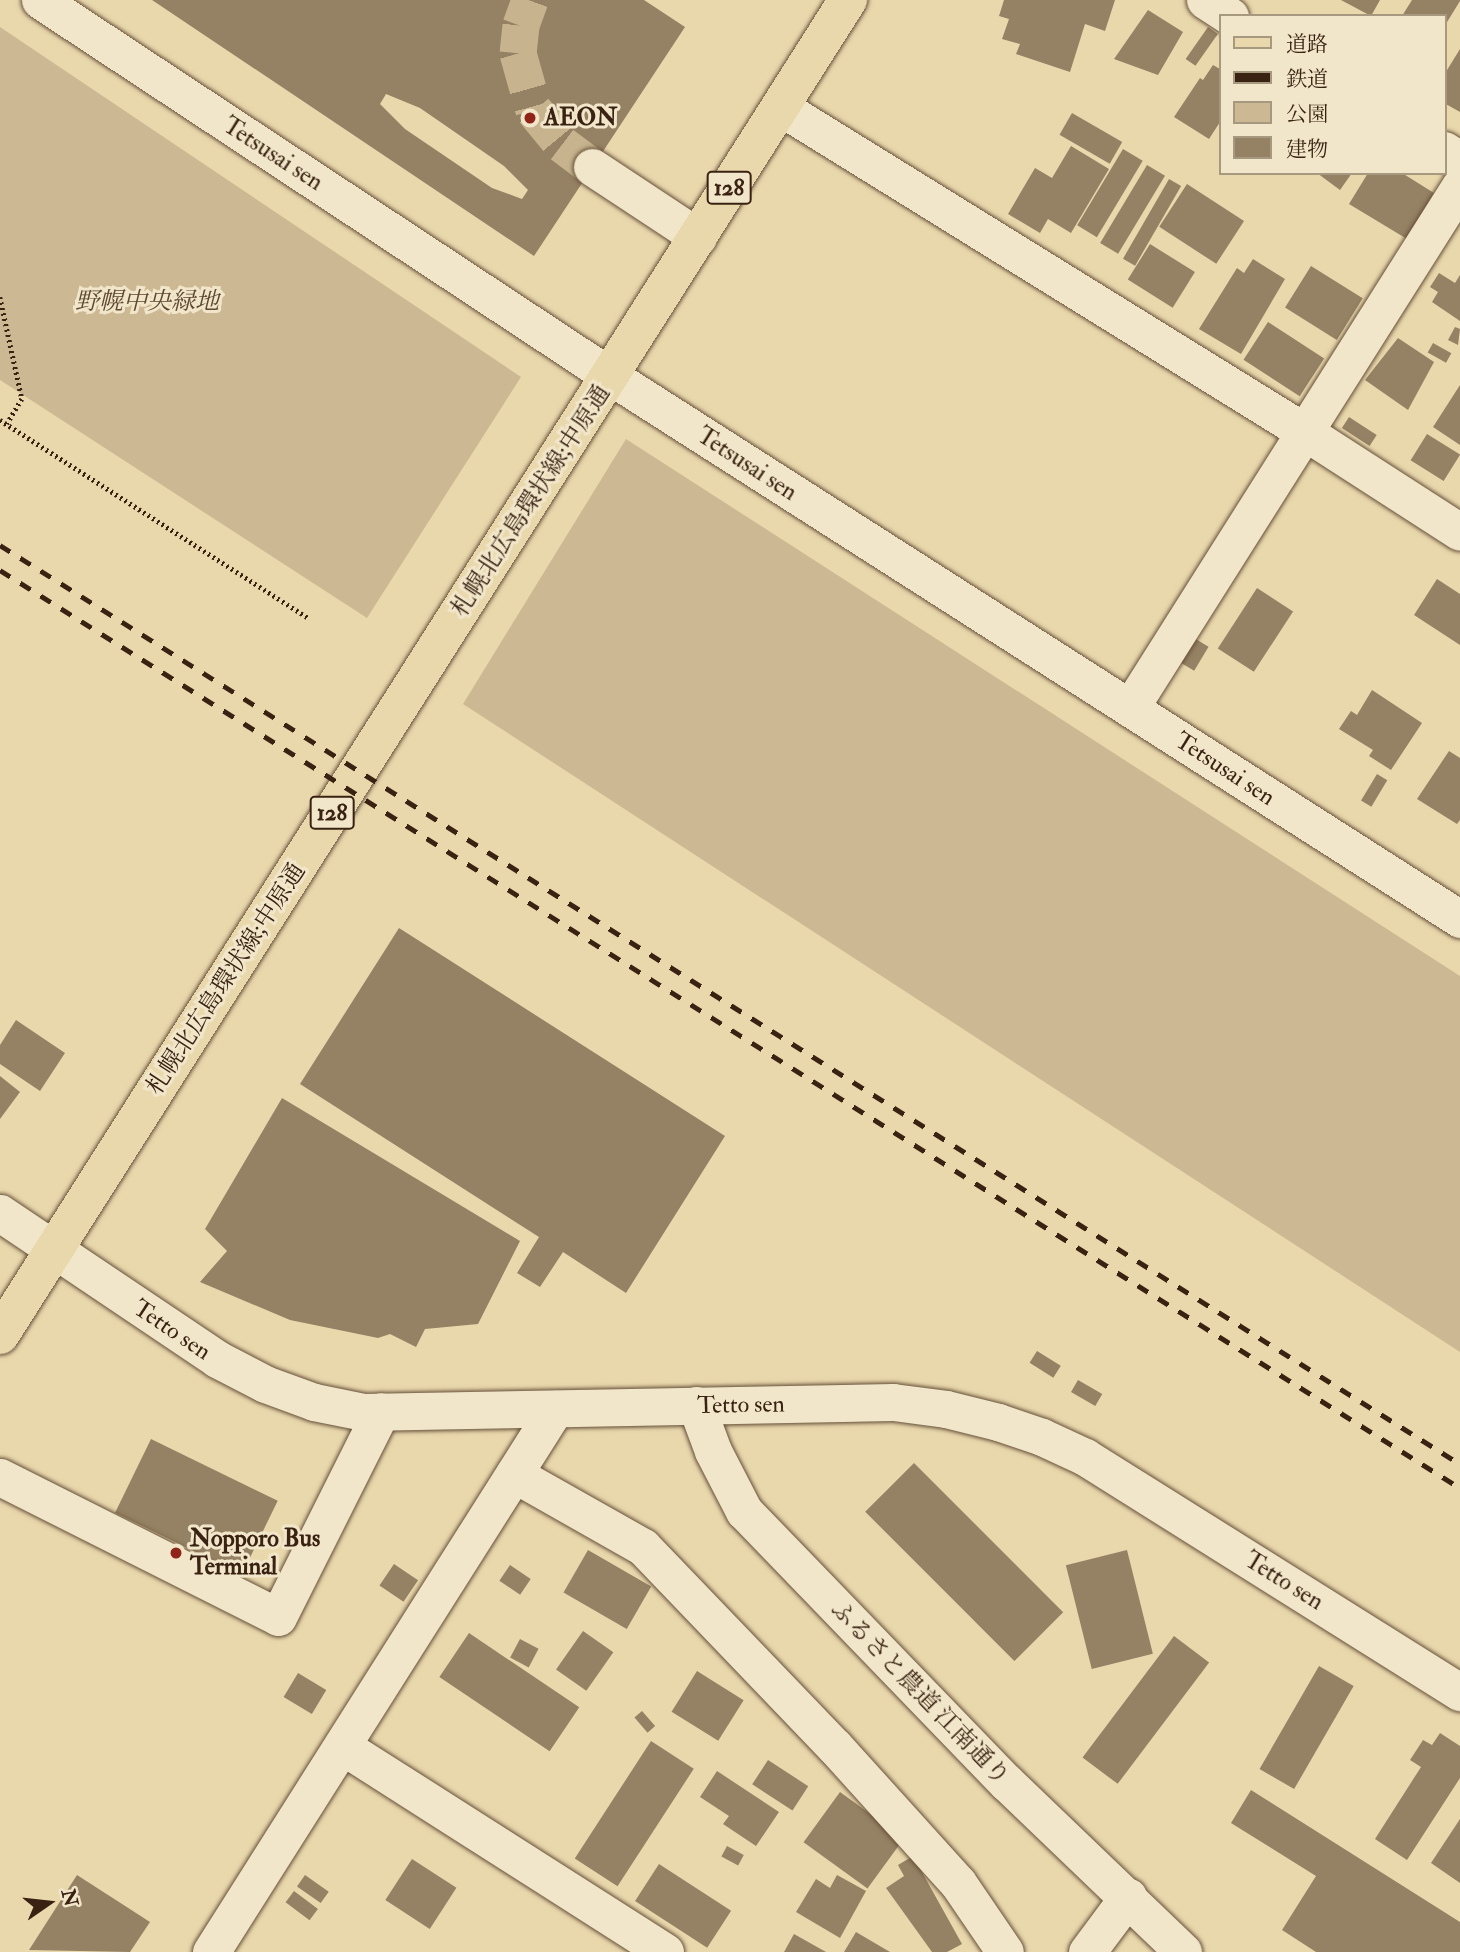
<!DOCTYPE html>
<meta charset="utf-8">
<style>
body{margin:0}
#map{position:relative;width:1460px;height:1952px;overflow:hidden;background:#ead8ad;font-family:"IM FELL Double Pica","Noto Serif JP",serif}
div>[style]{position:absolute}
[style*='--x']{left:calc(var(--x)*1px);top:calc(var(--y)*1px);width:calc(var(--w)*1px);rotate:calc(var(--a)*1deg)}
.green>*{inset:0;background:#ccb993}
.building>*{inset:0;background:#958163;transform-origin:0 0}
.minor-tunnel>*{height:37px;margin-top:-18.5px;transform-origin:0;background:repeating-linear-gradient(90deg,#c7b48e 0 37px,transparent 0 55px)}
.path>*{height:4.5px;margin-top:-2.25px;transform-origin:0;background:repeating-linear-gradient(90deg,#392212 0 2px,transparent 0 5.5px)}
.roads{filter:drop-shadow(0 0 2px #655039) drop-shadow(0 0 2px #655039)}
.minor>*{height:37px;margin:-18.5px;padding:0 18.5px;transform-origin:18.5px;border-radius:18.5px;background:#f1e6ca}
.major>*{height:38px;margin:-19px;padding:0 19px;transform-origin:19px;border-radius:19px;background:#ead8ad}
.rail>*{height:5px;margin-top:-2.5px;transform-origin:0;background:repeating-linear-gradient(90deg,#392212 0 12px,transparent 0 24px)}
.dots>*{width:19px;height:19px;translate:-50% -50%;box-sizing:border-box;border:4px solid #f1e6ca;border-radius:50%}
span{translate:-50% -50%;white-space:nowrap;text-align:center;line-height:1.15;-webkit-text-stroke:6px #f1e6ca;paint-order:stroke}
.shield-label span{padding:2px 5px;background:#f1e6ca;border:2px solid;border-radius:5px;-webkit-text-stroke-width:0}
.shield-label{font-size:23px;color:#392212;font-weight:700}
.poi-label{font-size:24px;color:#392212;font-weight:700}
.left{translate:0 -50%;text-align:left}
.street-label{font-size:24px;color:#392212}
.park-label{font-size:24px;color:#5e4832;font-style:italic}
.legend{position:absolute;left:1219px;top:14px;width:228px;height:161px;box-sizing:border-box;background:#f1e6ca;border:2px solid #a79880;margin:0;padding:9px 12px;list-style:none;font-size:21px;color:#392212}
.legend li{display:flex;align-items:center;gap:14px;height:35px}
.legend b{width:35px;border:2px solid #a79880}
.north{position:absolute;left:14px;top:1868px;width:70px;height:70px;-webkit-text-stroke:5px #f1e6ca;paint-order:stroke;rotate:76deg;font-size:19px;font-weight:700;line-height:28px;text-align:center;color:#392212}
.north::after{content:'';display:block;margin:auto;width:24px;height:32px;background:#392212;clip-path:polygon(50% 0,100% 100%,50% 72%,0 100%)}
</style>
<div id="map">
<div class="green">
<i style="clip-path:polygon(0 27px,521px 377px,367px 618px,0 380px)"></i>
<i style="clip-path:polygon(626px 439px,1460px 976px,1460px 1352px,463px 704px)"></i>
</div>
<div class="building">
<i style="clip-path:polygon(evenodd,152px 0,644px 0,685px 27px,534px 256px,152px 0,386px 94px,420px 108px,504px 166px,528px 190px,522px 199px,492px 188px,405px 129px,380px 104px,386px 94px)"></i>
<i style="clip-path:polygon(1004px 0,1115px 0,1105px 31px,1085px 24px,1070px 72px,1016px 54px,1020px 44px,1002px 39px,1009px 19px,999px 16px)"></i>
<i style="clip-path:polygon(1341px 0,1380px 0,1371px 16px)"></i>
<i style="clip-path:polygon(1412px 0,1460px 0,1460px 1px,1444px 27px,1444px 16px,1402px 16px)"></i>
<i style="clip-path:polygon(1148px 10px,1183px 32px,1158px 75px,1114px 59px)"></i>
<i style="left:1208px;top:27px;width:12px;height:39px;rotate:35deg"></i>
<i style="clip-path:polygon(1460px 49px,1460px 112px,1444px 103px,1444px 75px)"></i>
<i style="clip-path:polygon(1213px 65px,1220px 69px,1220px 122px,1209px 139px,1174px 117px,1200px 78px,1203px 80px)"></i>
<i style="left:1072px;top:113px;width:58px;height:25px;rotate:30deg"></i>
<i style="clip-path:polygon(1071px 146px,1109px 169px,1071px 233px,1048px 219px,1040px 233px,1008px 214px,1035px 168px,1052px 178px)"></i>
<i style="left:1123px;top:149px;width:23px;height:89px;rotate:31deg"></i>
<i style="left:1147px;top:165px;width:21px;height:91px;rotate:31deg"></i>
<i style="clip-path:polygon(1317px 173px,1352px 173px,1340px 190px)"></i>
<i style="clip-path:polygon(1368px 173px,1402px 173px,1434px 193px,1407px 239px,1349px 204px)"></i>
<i style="left:1169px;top:179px;width:14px;height:92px;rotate:30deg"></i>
<i style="left:1187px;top:184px;width:68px;height:51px;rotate:33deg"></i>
<i style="left:1150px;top:244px;width:53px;height:42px;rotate:32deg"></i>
<i style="clip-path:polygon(1253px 259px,1285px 279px,1241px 354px,1199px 329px,1237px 268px,1244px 273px)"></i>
<i style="left:1311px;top:266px;width:61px;height:49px;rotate:32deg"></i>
<i style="clip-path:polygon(1439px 273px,1455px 283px,1460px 275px,1460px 321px,1432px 302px,1438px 292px,1430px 287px)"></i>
<i style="left:1268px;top:322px;width:67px;height:45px;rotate:33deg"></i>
<i style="clip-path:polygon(1455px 327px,1460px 329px,1458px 345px,1448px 340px)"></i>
<i style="clip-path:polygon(1398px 338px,1434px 362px,1408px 410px,1365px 380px)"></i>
<i style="left:1433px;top:343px;width:21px;height:11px;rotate:29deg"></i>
<i style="clip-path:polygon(1460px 385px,1460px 445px,1433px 427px)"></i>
<i style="left:1349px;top:417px;width:33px;height:13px;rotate:33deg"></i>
<i style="left:1427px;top:434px;width:39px;height:31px;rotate:32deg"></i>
<i style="clip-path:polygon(1437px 579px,1460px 594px,1460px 645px,1414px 615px)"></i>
<i style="left:1257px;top:588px;width:43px;height:72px;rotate:33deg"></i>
<i style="left:1194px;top:638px;width:17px;height:28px;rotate:31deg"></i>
<i style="clip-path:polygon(1372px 690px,1422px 723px,1391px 770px,1369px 756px,1373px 750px,1339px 729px,1351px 711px,1357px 715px)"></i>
<i style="clip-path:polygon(1449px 751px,1460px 758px,1460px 820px,1457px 824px,1417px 799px)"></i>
<i style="left:1377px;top:774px;width:12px;height:31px;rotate:31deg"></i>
<i style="clip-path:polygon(399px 928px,725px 1136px,626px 1293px,563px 1252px,540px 1287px,517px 1273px,539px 1237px,300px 1084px)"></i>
<i style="clip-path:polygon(16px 1020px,65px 1053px,40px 1091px,0 1064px,0 1045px)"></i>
<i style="clip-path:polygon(0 1076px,20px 1092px,0 1119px)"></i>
<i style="clip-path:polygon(282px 1098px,520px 1241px,478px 1324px,425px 1329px,416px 1347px,390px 1334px,378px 1338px,290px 1320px,200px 1282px,227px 1251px,205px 1229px)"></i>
<i style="left:1037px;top:1351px;width:28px;height:14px;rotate:32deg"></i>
<i style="left:1078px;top:1380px;width:28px;height:14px;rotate:30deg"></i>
<i style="left:151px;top:1439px;width:141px;height:82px;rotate:26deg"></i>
<i style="left:914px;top:1463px;width:211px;height:69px;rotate:45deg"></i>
<i style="left:588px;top:1550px;width:73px;height:49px;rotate:30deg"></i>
<i style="left:1127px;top:1550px;width:107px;height:63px;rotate:76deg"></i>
<i style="left:394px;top:1564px;width:29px;height:26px;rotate:34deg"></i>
<i style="left:510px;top:1565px;width:25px;height:19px;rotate:34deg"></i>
<i style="left:583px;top:1631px;width:37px;height:47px;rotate:35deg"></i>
<i style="left:469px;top:1633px;width:133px;height:53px;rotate:34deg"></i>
<i style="left:1174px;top:1636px;width:44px;height:152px;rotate:37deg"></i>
<i style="left:520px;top:1639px;width:21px;height:21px;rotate:28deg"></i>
<i style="left:1319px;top:1666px;width:40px;height:119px;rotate:30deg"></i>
<i style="left:697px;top:1671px;width:55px;height:48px;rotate:32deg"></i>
<i style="left:298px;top:1673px;width:33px;height:28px;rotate:31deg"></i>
<i style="left:642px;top:1711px;width:20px;height:10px;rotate:49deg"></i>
<i style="clip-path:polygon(1440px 1733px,1460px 1746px,1460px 1778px,1407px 1860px,1375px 1839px,1421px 1767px,1410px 1760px,1423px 1740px,1432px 1745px)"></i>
<i style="left:651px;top:1741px;width:51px;height:140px;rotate:33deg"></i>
<i style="left:768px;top:1760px;width:48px;height:29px;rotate:33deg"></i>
<i style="clip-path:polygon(717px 1771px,779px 1812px,756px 1846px,723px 1824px,729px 1816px,700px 1797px)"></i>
<i style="clip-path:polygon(1251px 1790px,1460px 1922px,1460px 1952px,1316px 1952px,1282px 1930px,1316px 1876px,1231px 1823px)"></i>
<i style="left:840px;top:1792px;width:79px;height:62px;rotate:36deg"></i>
<i style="clip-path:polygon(1460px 1819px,1460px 1883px,1431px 1863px)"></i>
<i style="left:727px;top:1846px;width:19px;height:12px;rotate:28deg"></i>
<i style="clip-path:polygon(913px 1856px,962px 1944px,947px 1952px,932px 1952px,886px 1888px,904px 1876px,898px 1865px)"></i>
<i style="left:412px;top:1859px;width:53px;height:49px;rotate:33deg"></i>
<i style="left:659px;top:1864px;width:86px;height:44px;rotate:33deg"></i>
<i style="clip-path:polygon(77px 1875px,150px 1922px,130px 1952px,29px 1950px)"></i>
<i style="left:305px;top:1875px;width:29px;height:14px;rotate:35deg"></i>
<i style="clip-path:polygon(837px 1875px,866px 1891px,840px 1938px,796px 1912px,816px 1879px,830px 1888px)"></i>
<i style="left:294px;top:1891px;width:30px;height:14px;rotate:37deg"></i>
<i style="clip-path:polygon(856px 1932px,890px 1952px,844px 1952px)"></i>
<i style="clip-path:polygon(794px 1934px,826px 1952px,784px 1952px)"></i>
</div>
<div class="minor-tunnel">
<i style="--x:530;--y:0;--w:27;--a:110"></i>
<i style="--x:521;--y:25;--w:28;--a:96"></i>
<i style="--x:518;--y:53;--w:59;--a:74.3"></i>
<i style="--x:534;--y:110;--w:44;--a:50.5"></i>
<i style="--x:562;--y:144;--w:38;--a:37"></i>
</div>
<div class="path">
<i style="--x:0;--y:297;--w:104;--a:77.8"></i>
<i style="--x:22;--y:399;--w:29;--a:121"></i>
<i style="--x:0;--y:420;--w:368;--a:32.7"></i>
</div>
<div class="roads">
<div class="minor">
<i style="--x:40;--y:0;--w:683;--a:33.41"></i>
<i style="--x:610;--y:376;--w:1009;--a:32.57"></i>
<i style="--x:1205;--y:0;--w:30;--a:33"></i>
<i style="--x:780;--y:107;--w:617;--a:31.76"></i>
<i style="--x:1305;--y:432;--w:184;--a:32.8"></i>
<i style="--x:1444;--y:150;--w:19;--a:32"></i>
<i style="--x:592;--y:167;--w:127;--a:33.4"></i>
<i style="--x:1130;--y:708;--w:618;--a:-57.7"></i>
<i style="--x:0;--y:1213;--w:262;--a:33.9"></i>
<i style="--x:217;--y:1359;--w:54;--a:27.5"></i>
<i style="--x:265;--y:1384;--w:52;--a:20.2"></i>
<i style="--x:314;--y:1402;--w:50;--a:11.5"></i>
<i style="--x:363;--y:1412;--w:530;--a:-1.08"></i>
<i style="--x:893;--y:1402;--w:53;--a:7.5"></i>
<i style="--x:946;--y:1409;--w:54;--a:14"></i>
<i style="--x:998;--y:1422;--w:46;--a:18.8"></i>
<i style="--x:1042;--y:1437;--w:47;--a:24.9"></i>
<i style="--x:1085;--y:1457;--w:443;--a:32.1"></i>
<i style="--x:696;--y:1405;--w:49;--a:69.7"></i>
<i style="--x:713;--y:1451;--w:68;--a:62.7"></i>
<i style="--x:744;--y:1511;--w:378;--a:46"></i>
<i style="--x:1007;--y:1783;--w:244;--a:43.8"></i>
<i style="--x:514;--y:1474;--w:148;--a:29.5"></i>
<i style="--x:643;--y:1547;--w:277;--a:46.2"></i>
<i style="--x:835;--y:1747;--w:183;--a:47.9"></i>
<i style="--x:958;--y:1883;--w:83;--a:55.7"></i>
<i style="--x:0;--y:1477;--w:311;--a:26.7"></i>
<i style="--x:278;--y:1617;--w:230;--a:-63.4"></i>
<i style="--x:342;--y:1746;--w:383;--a:32.5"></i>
<i style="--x:211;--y:1952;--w:643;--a:-57.65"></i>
<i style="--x:1087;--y:1952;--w:69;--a:-53.3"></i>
</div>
<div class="major">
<i style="--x:0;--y:1335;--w:1582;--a:-57.58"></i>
</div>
</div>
<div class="rail">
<i style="--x:0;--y:545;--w:1725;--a:32.19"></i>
<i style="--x:0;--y:570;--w:1725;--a:32.16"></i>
</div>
<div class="dots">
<i style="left:530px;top:118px;background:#8f2418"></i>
<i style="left:176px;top:1553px;background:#8f2418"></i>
</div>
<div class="shield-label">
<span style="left:729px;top:188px">128</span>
<span style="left:332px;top:813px">128</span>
</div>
<div class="poi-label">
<span class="left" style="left:544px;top:118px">AEON</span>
<span class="left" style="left:190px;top:1553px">Nopporo Bus<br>Terminal</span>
</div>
<div class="street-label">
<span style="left:273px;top:154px;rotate:33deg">Tetsusai sen</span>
<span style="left:747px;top:464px;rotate:33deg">Tetsusai sen</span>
<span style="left:531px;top:501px;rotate:-57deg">札幌北広島環状線;中原通</span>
<span style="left:1225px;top:769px;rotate:33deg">Tetsusai sen</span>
<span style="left:226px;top:979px;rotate:-57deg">札幌北広島環状線;中原通</span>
<span style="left:172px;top:1330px;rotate:34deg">Tetto sen</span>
<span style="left:741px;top:1405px;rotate:-1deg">Tetto sen</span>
<span style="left:1284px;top:1581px;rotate:32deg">Tetto sen</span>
<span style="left:920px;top:1693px;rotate:46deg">ふるさと農道 江南通り</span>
</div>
<div class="park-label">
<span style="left:147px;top:302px">野幌中央緑地</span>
</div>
<ul class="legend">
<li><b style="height:9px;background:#ead8ad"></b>道路</li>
<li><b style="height:9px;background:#392212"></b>鉄道</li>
<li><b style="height:19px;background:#ccb993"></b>公園</li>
<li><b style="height:19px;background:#958163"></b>建物</li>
</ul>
<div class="north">N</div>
</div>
